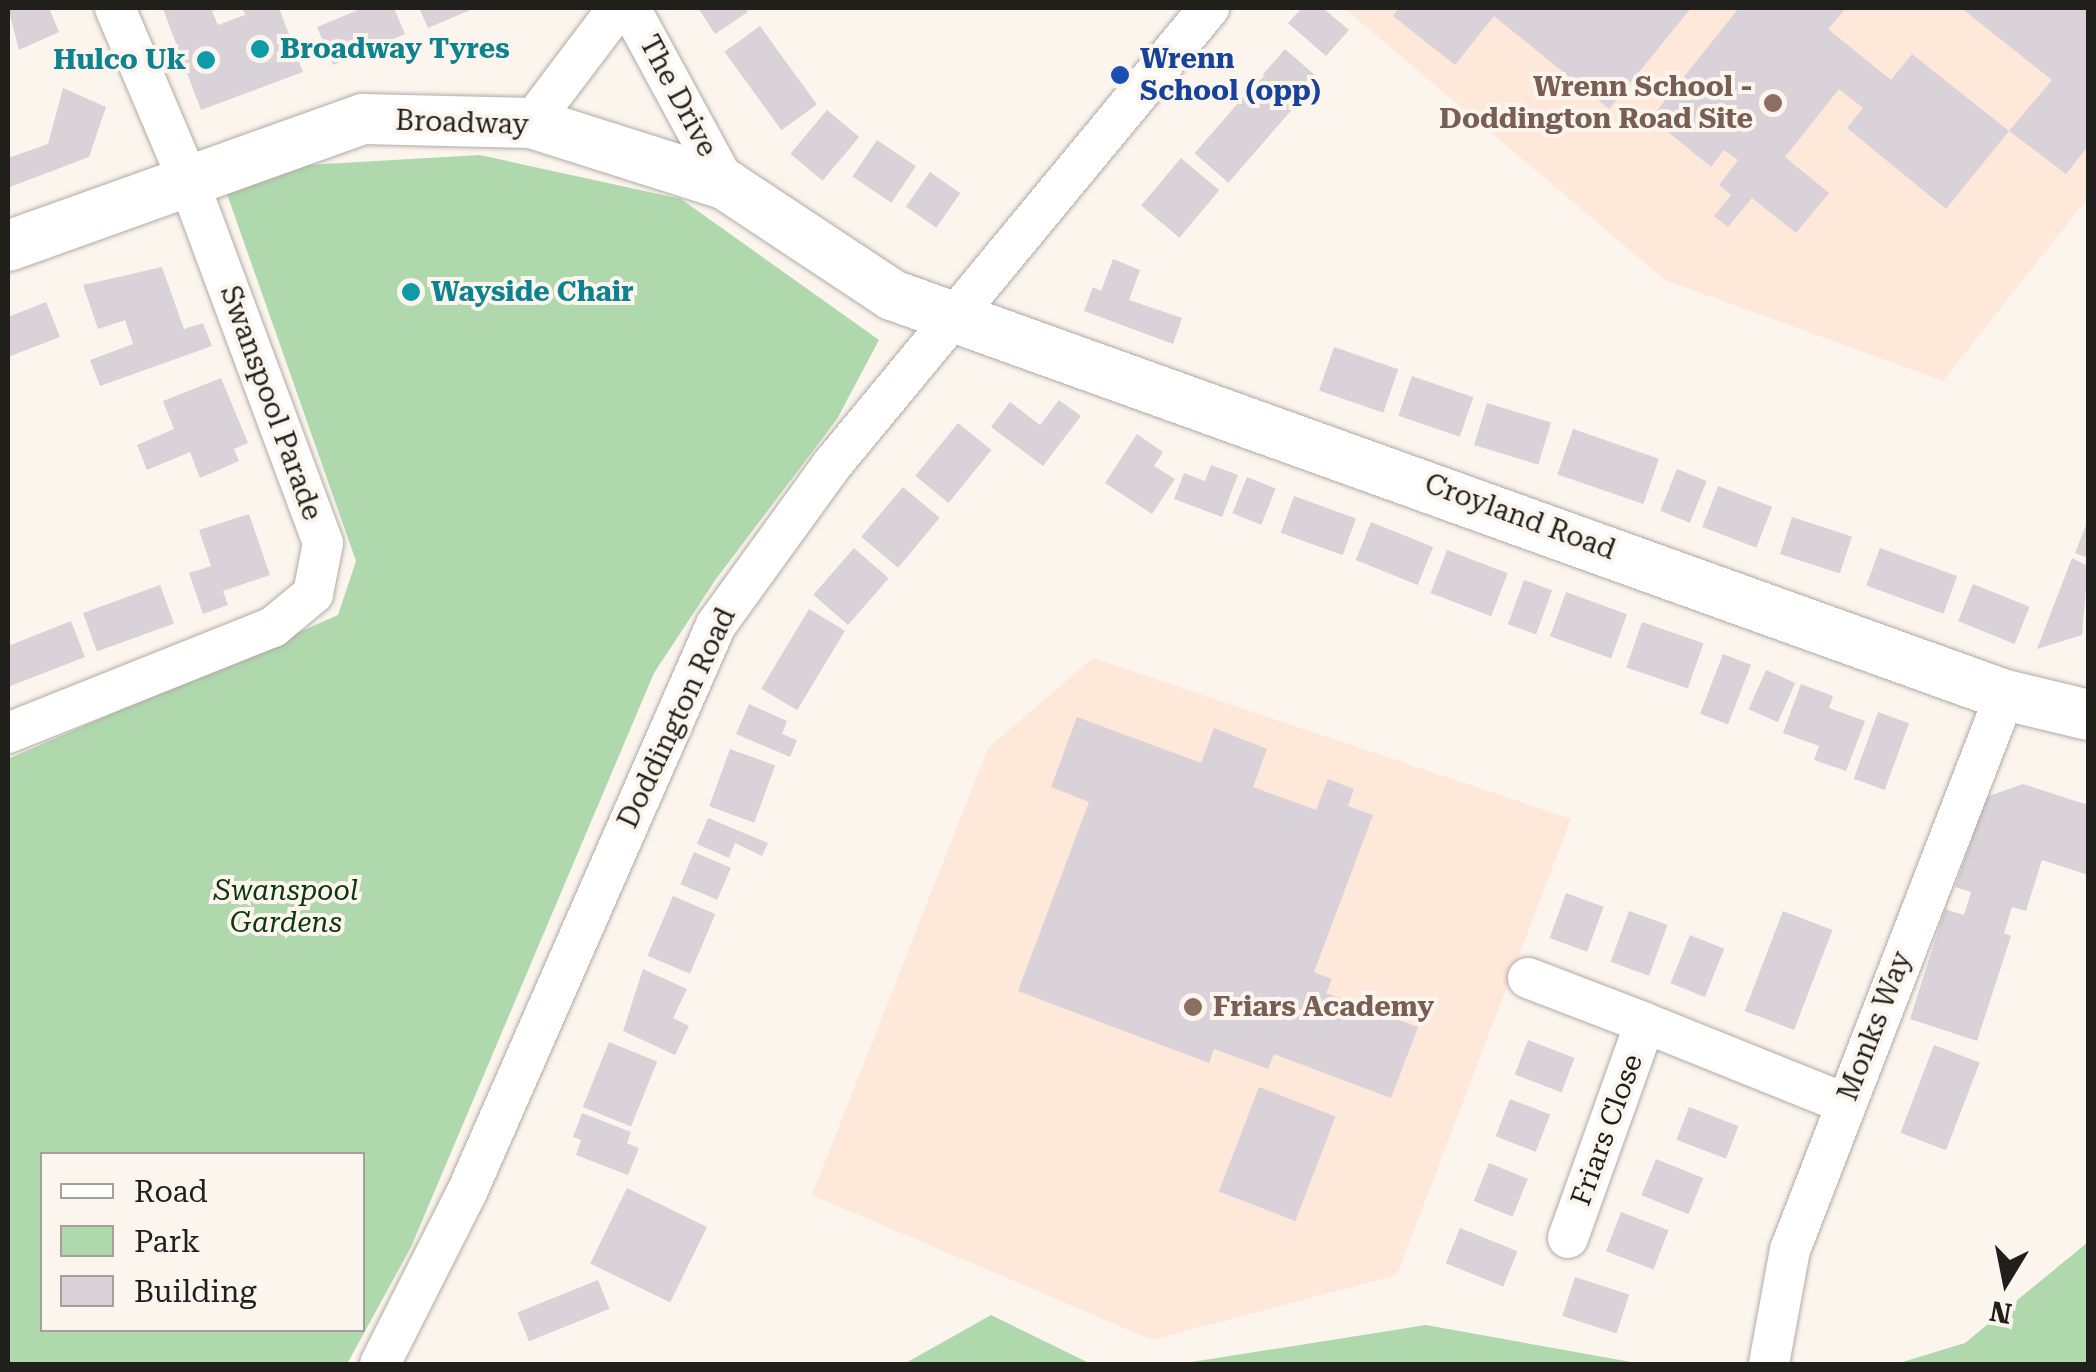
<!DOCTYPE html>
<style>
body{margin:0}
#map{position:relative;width:2096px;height:1372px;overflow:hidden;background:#fcf5ee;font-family:"Roboto Serif",serif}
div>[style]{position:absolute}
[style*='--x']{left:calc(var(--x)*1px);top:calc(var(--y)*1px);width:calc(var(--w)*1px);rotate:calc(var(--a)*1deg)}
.education>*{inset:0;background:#fee8da}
.green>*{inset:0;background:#afd8ad}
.building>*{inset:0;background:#dad2d9;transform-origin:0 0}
.roads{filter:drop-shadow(0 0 2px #b2aba4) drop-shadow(0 0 2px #b2aba4)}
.minor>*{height:40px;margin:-20px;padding:0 20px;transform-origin:20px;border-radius:20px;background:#fff}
.major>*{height:50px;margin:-25px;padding:0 25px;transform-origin:25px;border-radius:25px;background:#fff}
.dots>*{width:28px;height:28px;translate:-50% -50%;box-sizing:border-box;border:5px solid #fcf5ee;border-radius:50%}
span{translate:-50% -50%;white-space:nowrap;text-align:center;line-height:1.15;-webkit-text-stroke:8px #fcf5ee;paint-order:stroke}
.culture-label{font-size:28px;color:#0d838f;font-weight:700}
.left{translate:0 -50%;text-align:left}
.right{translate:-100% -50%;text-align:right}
.transit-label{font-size:28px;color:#164399;font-weight:700}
.education-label{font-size:28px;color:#785e54;font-weight:700}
.street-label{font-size:28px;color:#211f1c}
.park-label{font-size:28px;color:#0b370d;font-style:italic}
.frame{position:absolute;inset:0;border:10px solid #211f1c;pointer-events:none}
.legend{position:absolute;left:40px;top:1152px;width:325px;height:180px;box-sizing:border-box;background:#fcf5ee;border:2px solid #a49f9a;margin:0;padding:12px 18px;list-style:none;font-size:30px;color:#211f1c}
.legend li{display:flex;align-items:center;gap:20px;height:50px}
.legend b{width:50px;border:2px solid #a49f9a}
.north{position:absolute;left:1956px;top:1232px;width:100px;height:100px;-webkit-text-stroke:8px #fcf5ee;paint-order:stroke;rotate:190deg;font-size:28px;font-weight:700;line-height:40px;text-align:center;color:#211f1c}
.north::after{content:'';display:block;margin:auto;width:35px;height:45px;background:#211f1c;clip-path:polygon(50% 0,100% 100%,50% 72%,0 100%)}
</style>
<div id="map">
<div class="education">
<i style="clip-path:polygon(1344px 8px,2088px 8px,2088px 198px,1943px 381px,1665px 280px)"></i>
<i style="clip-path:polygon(1093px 658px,1571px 819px,1397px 1275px,1152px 1340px,812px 1195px,988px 748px)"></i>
</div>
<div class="green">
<i style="clip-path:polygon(evenodd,480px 155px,681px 199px,879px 340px,837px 419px,716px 579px,654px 673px,411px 1247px,347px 1364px,8px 1364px,8px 759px,338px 615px,356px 561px,227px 194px,307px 165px,480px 155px,42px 1154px,362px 1154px,362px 1330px,42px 1330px,42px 1154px)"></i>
<i style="clip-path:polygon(2088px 1242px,2088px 1364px,1896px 1364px,1965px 1343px)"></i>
<i style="clip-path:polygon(991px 1315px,1091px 1364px,904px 1364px)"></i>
<i style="clip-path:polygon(1426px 1325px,1642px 1364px,1179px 1364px)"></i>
</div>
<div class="building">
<i style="clip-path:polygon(8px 8px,49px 8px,59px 32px,19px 50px)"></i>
<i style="clip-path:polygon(220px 8px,212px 11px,218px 25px,245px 15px,242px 8px,279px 8px,303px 72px,201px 110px,163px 9px)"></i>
<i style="clip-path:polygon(363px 8px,394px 8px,405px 34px,333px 65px,317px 27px)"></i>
<i style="clip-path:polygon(419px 8px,475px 8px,428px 28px)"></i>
<i style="clip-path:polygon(698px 8px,745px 8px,748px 12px,715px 34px)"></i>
<i style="clip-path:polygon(1302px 8px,1323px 8px,1349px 30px,1326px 56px,1288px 23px)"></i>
<i style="clip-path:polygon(1399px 8px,1691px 8px,1609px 109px,1494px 16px,1455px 65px,1393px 16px)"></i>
<i style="clip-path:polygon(1739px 8px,1846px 8px,1828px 29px,1891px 80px,1912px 54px,2009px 131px,1946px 209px,1847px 128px,1863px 108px,1839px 89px,1785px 157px,1829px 193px,1796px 233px,1752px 198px,1728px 227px,1714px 216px,1731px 195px,1719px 185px,1738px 160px,1724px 150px,1711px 167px,1651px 118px)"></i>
<i style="clip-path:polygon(1961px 8px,2088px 8px,2088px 146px,2066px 174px,2009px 131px,2052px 80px)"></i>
<i style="left:760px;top:26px;width:97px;height:44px;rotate:54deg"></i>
<i style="left:1285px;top:49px;width:45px;height:138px;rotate:41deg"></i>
<i style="clip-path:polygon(63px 88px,106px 107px,89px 157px,10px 187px,8px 158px,48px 144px)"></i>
<i style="left:827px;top:110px;width:42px;height:57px;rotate:40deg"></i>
<i style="left:877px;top:140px;width:47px;height:44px;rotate:34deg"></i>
<i style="left:1181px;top:158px;width:50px;height:62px;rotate:40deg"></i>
<i style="left:930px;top:172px;width:37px;height:42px;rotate:35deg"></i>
<i style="clip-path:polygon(1113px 259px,1140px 270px,1129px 300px,1182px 318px,1173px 344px,1084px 311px,1093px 287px,1101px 291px)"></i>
<i style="clip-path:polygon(162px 267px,184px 329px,203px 323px,212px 346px,100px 386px,90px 360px,133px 344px,125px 320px,98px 329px,83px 285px)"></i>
<i style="clip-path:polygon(46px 302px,60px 337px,8px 357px,8px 317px)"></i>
<i style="left:1334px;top:347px;width:68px;height:46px;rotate:19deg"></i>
<i style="left:1412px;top:376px;width:65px;height:42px;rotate:19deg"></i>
<i style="clip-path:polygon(221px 378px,248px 443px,234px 449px,239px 461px,200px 478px,190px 452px,147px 470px,137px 445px,174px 429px,163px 401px)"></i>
<i style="clip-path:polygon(1059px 400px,1081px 416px,1043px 466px,991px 427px,1010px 402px,1040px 425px)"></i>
<i style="left:1487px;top:403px;width:67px;height:44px;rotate:17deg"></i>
<i style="left:958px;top:423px;width:43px;height:68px;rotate:39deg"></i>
<i style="left:1573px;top:429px;width:91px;height:48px;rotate:19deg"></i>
<i style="clip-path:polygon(1137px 434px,1163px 452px,1154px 466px,1175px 479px,1152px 514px,1105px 483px)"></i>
<i style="clip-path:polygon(1211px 465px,1238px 475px,1222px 517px,1174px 499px,1184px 473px,1205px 481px)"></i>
<i style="left:1677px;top:469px;width:32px;height:45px;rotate:22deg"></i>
<i style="left:1247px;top:477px;width:31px;height:39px;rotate:22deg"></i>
<i style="left:1718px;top:486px;width:58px;height:44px;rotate:21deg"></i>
<i style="left:903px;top:487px;width:48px;height:65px;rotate:40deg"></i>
<i style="left:1294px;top:496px;width:66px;height:39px;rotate:20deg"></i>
<i style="clip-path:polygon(249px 514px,270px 575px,223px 591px,228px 605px,203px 614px,189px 573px,211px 566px,199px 530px)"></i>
<i style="left:1792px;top:517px;width:63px;height:39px;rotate:18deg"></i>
<i style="clip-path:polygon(2088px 520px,2088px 558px,2075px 553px)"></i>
<i style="left:1371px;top:522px;width:67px;height:41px;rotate:22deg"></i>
<i style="left:854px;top:548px;width:46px;height:62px;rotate:41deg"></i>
<i style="left:1880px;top:548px;width:82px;height:40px;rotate:20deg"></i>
<i style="left:1447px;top:550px;width:65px;height:46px;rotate:21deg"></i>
<i style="clip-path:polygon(2072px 558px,2088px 566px,2082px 635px,2037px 649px)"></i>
<i style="left:1524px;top:580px;width:30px;height:47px;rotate:20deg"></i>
<i style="left:1973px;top:584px;width:61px;height:40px;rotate:22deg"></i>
<i style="left:160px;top:585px;width:41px;height:82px;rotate:70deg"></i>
<i style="left:1566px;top:592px;width:65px;height:47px;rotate:20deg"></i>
<i style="left:809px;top:609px;width:42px;height:93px;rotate:31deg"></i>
<i style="clip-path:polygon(71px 621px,85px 657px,8px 687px,8px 646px)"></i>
<i style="left:1642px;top:622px;width:65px;height:48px;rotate:19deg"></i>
<i style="left:1723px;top:654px;width:30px;height:64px;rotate:21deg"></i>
<i style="left:1766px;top:670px;width:32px;height:43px;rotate:24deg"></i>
<i style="clip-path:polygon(1801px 684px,1833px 696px,1829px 708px,1865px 721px,1846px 771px,1814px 760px,1819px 746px,1783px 733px)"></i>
<i style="clip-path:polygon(749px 704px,787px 721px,782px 734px,797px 740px,790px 757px,736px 734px)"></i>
<i style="left:1878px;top:712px;width:33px;height:71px;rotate:20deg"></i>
<i style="clip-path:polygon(1077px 717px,1201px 763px,1214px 728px,1267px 749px,1253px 787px,1316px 810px,1328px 779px,1354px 789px,1348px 806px,1373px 815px,1314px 972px,1332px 979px,1326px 993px,1418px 1027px,1391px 1098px,1274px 1054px,1268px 1069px,1214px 1049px,1209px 1063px,1018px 991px,1089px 802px,1051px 787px)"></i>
<i style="left:730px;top:749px;width:48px;height:61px;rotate:20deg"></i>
<i style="clip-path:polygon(2023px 784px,2088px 805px,2088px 875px,2042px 860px,2026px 911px,2012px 907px,2004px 933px,2011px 936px,1977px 1041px,1910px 1019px,1945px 909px,1964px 915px,1971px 892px,1955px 887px,1986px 797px)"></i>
<i style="clip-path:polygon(708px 818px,768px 843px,762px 856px,735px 843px,729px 858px,697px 844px)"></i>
<i style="left:694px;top:852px;width:40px;height:35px;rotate:23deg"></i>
<i style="left:1566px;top:893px;width:40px;height:48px;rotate:20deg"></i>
<i style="left:673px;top:896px;width:46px;height:65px;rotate:23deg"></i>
<i style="left:1629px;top:911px;width:41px;height:54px;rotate:20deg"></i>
<i style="left:1783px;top:911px;width:53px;height:107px;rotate:21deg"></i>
<i style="left:1690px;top:935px;width:37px;height:52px;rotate:22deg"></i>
<i style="clip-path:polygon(643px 969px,687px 989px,673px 1018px,689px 1026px,675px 1055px,623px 1031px)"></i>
<i style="left:1528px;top:1040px;width:50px;height:37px;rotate:21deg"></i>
<i style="left:609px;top:1042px;width:52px;height:70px;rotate:22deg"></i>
<i style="left:1934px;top:1045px;width:49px;height:94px;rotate:21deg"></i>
<i style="left:1259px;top:1087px;width:82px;height:112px;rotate:21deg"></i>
<i style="left:1510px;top:1099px;width:43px;height:40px;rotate:21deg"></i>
<i style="left:1689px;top:1107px;width:53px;height:35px;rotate:21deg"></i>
<i style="clip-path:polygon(582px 1113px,631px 1132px,627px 1143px,639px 1148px,628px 1175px,576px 1155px,581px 1140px,573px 1137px)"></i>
<i style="left:1656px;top:1159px;width:51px;height:39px;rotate:22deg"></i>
<i style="left:1489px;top:1163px;width:42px;height:41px;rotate:22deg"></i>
<i style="left:627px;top:1188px;width:89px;height:84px;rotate:26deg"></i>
<i style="left:1621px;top:1212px;width:51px;height:42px;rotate:21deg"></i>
<i style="left:1460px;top:1228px;width:62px;height:38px;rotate:22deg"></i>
<i style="left:1575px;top:1277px;width:57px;height:41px;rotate:18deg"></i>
<i style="left:598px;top:1280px;width:31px;height:87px;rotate:68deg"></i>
</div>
<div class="roads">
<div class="minor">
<i style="--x:630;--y:8;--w:201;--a:61.5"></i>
<i style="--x:531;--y:123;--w:144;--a:-52.9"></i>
<i style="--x:8;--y:733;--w:285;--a:-21.8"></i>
<i style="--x:273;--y:627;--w:52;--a:-39.5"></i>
<i style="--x:313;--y:594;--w:52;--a:-78.9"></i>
<i style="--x:323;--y:543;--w:387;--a:-110.4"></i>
<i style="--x:188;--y:180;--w:187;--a:-113"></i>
<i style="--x:1528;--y:978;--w:125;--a:21"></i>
<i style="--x:1568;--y:1238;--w:228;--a:-70.3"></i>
<i style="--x:1645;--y:1023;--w:214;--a:21.9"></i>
<i style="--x:380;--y:1364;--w:193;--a:-63.2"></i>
<i style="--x:467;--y:1192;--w:619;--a:-66.29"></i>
<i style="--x:716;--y:625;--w:196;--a:-54.1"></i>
<i style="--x:831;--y:466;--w:594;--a:-50.47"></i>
<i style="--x:1769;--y:1364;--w:116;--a:-79.6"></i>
<i style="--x:1790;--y:1250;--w:595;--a:-68.82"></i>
</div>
<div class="major">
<i style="--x:8;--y:246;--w:377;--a:-19.7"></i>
<i style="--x:363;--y:119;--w:168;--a:1.4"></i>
<i style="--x:531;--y:123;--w:205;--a:17.6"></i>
<i style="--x:726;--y:185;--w:199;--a:33.5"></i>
<i style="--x:892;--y:295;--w:1183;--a:19.77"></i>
<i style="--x:2005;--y:695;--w:85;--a:13.5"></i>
</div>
</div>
<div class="dots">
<i style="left:260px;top:49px;background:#0f9aa8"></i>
<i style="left:206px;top:60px;background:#0f9aa8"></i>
<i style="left:1120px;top:75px;background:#1a4fb4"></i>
<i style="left:1773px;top:103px;background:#8d6e63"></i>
<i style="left:411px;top:292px;background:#0f9aa8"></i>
<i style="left:1193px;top:1007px;background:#8d6e63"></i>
</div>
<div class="culture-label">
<span class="left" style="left:280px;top:49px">Broadway Tyres</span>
<span class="right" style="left:186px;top:60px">Hulco Uk</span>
<span class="left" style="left:431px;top:292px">Wayside Chair</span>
</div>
<div class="transit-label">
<span class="left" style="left:1140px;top:75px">Wrenn<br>School (opp)</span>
</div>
<div class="education-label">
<span class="right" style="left:1753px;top:103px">Wrenn School -<br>Doddington Road Site</span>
<span class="left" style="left:1213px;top:1007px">Friars Academy</span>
</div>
<div class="street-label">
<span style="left:678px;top:96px;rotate:62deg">The Drive</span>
<span style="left:462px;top:123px;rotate:2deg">Broadway</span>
<span style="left:271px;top:403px;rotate:70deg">Swanspool Parade</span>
<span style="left:1520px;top:517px;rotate:20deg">Croyland Road</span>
<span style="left:677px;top:718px;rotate:-65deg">Doddington Road</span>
<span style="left:1875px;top:1026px;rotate:-69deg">Monks Way</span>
<span style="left:1607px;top:1130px;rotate:-70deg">Friars Close</span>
</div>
<div class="park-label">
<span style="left:286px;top:907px">Swanspool<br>Gardens</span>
</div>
<div class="frame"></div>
<ul class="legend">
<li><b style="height:12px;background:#fff"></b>Road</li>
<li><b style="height:28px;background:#afd8ad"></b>Park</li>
<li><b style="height:28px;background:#dad2d9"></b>Building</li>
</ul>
<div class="north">N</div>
</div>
